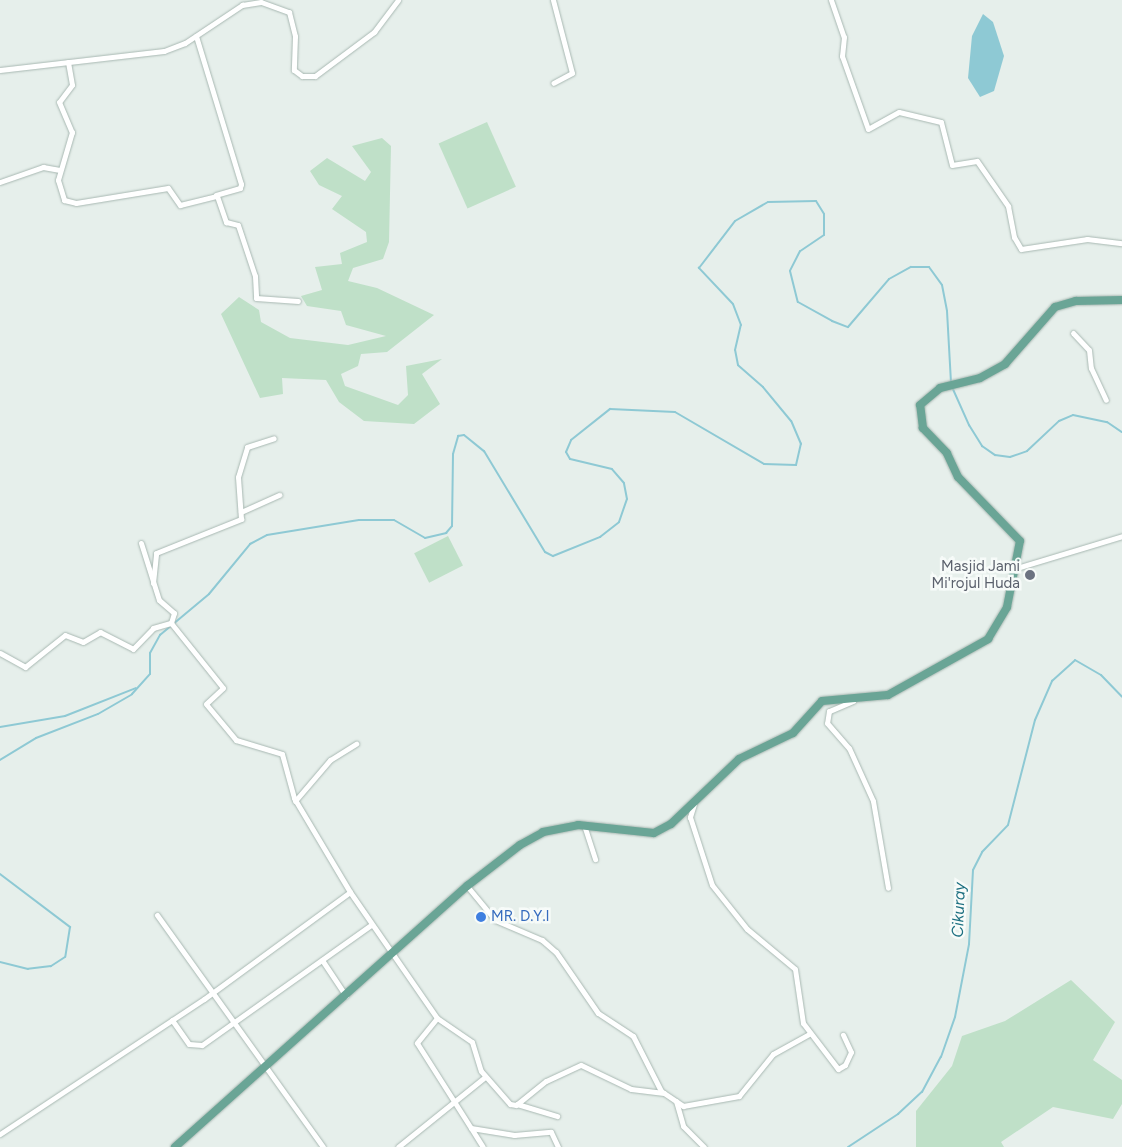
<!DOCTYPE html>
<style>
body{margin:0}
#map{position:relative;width:1122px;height:1147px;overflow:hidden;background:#e6efeb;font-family:Figtree,sans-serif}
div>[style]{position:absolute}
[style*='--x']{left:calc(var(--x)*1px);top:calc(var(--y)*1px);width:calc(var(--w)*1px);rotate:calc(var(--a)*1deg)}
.green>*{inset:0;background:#bfe0c8;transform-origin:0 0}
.water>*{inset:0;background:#8ec9d4}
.stream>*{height:2px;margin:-1px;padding:0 1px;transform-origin:1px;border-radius:1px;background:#8ec9d4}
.roads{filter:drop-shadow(0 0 1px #a8b8b2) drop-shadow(0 0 1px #a8b8b2)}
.street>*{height:5px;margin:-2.5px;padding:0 2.5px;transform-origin:2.5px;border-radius:2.5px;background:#fff}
.primary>*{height:8px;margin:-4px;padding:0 4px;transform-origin:4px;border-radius:4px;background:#6aa596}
.dots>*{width:14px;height:14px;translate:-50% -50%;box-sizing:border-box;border:2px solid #f7fbf9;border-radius:50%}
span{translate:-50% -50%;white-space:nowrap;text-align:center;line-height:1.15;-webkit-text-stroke:5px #f7fbf9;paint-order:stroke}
.worship-label{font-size:15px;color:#5b616d}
.right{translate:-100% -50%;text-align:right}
.shop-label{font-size:15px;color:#366cbe}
.left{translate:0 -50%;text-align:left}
.water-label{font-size:16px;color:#1c6f80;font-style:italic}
</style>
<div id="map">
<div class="green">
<i style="left:487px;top:122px;width:71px;height:53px;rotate:66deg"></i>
<i style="clip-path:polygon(382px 138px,391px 146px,389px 242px,383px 259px,353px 268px,348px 281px,377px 288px,434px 315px,387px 352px,361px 354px,358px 366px,341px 374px,345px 386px,398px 405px,408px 395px,406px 366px,442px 359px,422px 374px,440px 404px,414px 424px,364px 421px,339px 402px,326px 380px,282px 378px,283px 394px,260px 398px,221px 314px,239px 297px,259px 310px,261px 322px,290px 338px,348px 345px,386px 336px,346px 325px,341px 311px,307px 306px,301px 296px,322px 290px,315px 267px,342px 264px,340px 253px,367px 242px,366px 232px,332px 209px,342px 196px,319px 185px,310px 171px,327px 158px,365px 181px,371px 172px,352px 146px)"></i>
<i style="left:448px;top:536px;width:33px;height:38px;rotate:63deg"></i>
<i style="clip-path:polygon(1071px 980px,1115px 1022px,1093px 1060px,1122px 1080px,1122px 1104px,1113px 1119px,1053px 1107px,1001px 1142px,1004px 1147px,916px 1147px,916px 1111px,952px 1066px,962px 1036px,1005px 1021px)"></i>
</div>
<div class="water">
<i style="clip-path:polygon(983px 14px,993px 22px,1004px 56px,994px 91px,980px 97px,968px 78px,972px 36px)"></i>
</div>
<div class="stream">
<i style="--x:952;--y:387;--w:42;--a:65.9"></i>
<i style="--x:969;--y:425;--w:25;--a:58"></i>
<i style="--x:982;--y:446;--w:16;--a:35"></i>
<i style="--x:995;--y:455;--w:15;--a:8"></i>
<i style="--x:1010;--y:457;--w:18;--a:-19"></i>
<i style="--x:1027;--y:451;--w:44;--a:-43.2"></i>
<i style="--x:1059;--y:421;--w:15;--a:-23"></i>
<i style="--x:1073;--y:415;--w:35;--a:12"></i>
<i style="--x:1107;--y:422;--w:18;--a:34"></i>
<i style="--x:0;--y:727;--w:66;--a:-9.6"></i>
<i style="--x:65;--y:716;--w:76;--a:-21.5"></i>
<i style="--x:0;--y:760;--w:42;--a:-31.4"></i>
<i style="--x:36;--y:738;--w:66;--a:-21.2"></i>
<i style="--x:98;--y:714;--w:39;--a:-30"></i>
<i style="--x:132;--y:694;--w:27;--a:-48"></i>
<i style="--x:150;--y:674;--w:21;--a:-90"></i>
<i style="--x:150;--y:653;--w:21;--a:-61"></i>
<i style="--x:160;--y:635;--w:64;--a:-39.9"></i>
<i style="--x:209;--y:594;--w:65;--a:-50.6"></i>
<i style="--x:250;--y:544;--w:19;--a:-28"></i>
<i style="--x:267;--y:535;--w:93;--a:-9.3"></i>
<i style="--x:359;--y:520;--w:35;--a:0"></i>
<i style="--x:394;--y:520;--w:36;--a:30"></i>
<i style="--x:425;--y:538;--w:22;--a:-13"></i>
<i style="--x:446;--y:533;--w:9;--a:-49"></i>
<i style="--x:452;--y:526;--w:72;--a:-89.2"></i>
<i style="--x:453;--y:454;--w:19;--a:-74"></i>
<i style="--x:458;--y:436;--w:6;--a:-9"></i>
<i style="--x:464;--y:435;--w:26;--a:39"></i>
<i style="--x:484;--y:451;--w:118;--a:58.9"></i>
<i style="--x:545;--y:552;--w:9;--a:27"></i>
<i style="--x:553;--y:556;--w:51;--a:-22"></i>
<i style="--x:600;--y:537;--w:24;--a:-38"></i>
<i style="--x:619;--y:522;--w:24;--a:-71"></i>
<i style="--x:627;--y:499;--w:16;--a:-101"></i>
<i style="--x:624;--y:483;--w:18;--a:-131"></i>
<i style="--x:612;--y:469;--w:43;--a:-166.6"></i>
<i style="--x:570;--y:459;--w:8;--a:-120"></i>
<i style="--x:566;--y:452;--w:13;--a:-67"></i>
<i style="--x:571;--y:440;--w:50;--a:-38.5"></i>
<i style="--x:610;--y:409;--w:65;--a:2.6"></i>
<i style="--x:675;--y:412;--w:103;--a:30.3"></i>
<i style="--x:764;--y:464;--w:32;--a:2"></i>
<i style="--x:796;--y:465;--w:22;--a:-77"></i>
<i style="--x:801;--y:444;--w:25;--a:-113"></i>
<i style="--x:791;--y:421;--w:44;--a:-129.5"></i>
<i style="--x:763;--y:387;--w:33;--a:-139"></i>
<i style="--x:738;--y:365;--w:15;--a:-101"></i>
<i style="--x:735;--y:350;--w:26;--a:-77"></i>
<i style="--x:741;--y:325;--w:22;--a:-111"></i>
<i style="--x:733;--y:304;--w:50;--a:-133.4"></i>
<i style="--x:699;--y:268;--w:59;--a:-52.5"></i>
<i style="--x:735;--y:221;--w:38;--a:-30"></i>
<i style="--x:768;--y:202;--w:48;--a:-1.2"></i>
<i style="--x:816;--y:201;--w:15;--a:58"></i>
<i style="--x:824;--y:214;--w:21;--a:90"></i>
<i style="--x:824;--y:235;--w:29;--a:146"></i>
<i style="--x:800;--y:251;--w:22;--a:117"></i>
<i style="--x:790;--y:271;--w:32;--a:76"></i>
<i style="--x:798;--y:302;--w:39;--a:29"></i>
<i style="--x:832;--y:321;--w:17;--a:21"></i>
<i style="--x:848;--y:327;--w:63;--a:-49.5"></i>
<i style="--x:889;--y:279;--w:25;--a:-29"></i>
<i style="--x:911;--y:267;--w:18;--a:0"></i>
<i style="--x:929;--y:267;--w:22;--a:54"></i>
<i style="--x:942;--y:285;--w:26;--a:79"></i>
<i style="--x:947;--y:311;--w:72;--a:86.8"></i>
<i style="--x:0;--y:874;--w:88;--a:37.1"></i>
<i style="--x:70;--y:927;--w:30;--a:99"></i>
<i style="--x:65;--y:957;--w:17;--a:147"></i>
<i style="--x:51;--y:966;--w:23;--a:173"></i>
<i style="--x:28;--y:969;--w:29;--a:-166"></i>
<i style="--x:848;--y:1147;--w:60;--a:-33.4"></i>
<i style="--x:898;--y:1114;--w:33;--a:-43"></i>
<i style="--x:922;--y:1092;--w:40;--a:-62"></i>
<i style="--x:941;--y:1057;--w:42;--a:-70.7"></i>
<i style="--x:955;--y:1017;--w:74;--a:-79.1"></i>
<i style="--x:969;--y:944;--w:74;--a:-86.9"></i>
<i style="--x:973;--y:870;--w:20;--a:-63"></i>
<i style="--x:982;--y:852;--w:37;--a:-46"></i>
<i style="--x:1008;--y:825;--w:108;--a:-75.6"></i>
<i style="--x:1035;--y:720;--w:43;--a:-66.4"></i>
<i style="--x:1052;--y:681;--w:31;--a:-42"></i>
<i style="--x:1075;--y:660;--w:30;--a:30"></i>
<i style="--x:1101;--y:675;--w:30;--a:46"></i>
</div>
<div class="roads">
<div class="street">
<i style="--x:553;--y:0;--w:75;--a:75.4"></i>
<i style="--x:572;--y:73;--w:21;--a:152"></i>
<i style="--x:831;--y:0;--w:39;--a:71"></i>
<i style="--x:844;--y:37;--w:19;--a:96"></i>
<i style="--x:842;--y:56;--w:77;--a:70.4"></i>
<i style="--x:868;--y:129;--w:35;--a:-29"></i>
<i style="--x:899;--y:112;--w:43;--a:13.4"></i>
<i style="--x:941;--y:122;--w:44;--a:75.7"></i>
<i style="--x:952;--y:165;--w:25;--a:-9"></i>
<i style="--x:977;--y:161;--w:55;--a:55.4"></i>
<i style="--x:1008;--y:206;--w:32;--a:79"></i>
<i style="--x:1014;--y:237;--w:14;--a:60"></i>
<i style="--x:1021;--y:249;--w:67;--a:-8.6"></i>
<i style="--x:1087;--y:239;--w:35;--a:7"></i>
<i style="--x:196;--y:36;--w:155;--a:73.1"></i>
<i style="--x:241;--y:184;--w:4;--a:104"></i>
<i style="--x:240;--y:188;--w:25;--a:164"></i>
<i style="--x:68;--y:62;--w:23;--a:80"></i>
<i style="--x:72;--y:85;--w:21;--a:127"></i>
<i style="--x:59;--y:102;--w:33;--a:67"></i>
<i style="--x:72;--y:132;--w:50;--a:106.3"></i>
<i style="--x:58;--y:180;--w:21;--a:73"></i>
<i style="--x:64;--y:200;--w:12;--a:14"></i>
<i style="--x:76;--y:203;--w:93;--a:-9.3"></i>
<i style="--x:168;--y:188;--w:21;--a:55"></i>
<i style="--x:180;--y:205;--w:38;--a:-14"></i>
<i style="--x:217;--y:196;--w:28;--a:71"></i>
<i style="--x:226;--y:222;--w:12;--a:14"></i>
<i style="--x:238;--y:225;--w:54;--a:71.6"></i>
<i style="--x:255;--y:276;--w:22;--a:87"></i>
<i style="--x:256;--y:298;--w:42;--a:4.1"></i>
<i style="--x:0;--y:70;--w:165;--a:-6.6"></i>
<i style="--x:164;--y:51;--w:22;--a:-21"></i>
<i style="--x:185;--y:43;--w:69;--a:-33.7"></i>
<i style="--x:242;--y:5;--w:19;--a:-9"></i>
<i style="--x:261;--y:2;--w:30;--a:20"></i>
<i style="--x:289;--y:12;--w:25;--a:76"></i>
<i style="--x:295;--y:36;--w:34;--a:92"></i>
<i style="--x:294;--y:70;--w:10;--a:37"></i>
<i style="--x:302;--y:76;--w:13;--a:0"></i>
<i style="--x:315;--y:76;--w:74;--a:-36.7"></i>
<i style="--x:374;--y:32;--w:40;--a:-53"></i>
<i style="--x:0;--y:182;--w:46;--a:-19.2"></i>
<i style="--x:43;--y:167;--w:17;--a:10"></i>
<i style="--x:1073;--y:333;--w:23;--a:47"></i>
<i style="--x:1089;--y:350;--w:18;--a:84"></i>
<i style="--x:1091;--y:368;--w:35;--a:65"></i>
<i style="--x:241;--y:512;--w:42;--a:-24.1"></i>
<i style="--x:141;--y:543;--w:60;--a:72.5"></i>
<i style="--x:159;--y:600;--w:20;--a:41"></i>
<i style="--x:174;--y:613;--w:10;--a:107"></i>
<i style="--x:1017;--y:568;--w:110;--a:-16.9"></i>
<i style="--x:153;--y:583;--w:30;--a:-84"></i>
<i style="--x:156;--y:553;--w:92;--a:-21.8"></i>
<i style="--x:241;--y:519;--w:42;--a:-94.1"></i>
<i style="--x:238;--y:477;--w:31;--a:-73"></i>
<i style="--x:247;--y:447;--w:28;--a:-18"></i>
<i style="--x:0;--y:653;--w:29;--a:29"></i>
<i style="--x:25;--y:667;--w:51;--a:-38.7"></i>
<i style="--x:65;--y:635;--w:19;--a:21"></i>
<i style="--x:83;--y:642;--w:20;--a:-30"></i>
<i style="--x:100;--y:632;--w:37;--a:27"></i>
<i style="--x:133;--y:649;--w:29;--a:-46"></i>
<i style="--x:153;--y:628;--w:19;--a:-16"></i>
<i style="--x:171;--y:623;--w:83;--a:51.3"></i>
<i style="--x:223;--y:688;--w:23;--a:137"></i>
<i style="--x:206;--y:704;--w:47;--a:50.2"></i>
<i style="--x:236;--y:740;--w:48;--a:16.9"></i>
<i style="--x:282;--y:754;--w:46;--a:74.7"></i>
<i style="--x:294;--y:798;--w:109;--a:59.2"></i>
<i style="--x:350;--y:892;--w:153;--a:55.4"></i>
<i style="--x:437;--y:1018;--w:42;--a:34.4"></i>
<i style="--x:472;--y:1042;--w:30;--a:73"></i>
<i style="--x:481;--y:1071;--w:44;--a:48.7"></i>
<i style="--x:510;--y:1104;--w:6;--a:9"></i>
<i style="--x:516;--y:1105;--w:38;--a:-39"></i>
<i style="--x:546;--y:1081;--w:38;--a:-25"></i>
<i style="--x:581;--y:1065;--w:55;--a:25.6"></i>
<i style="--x:631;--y:1089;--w:33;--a:7"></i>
<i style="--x:853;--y:701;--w:26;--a:157"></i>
<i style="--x:829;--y:711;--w:12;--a:99"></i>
<i style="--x:827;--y:723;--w:33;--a:49"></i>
<i style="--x:849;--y:748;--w:58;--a:65.6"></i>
<i style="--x:873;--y:801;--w:88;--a:80.2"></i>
<i style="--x:295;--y:801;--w:54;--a:-49.5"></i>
<i style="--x:330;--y:760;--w:31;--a:-32"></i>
<i style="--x:694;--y:804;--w:14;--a:107"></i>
<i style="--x:690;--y:817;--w:71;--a:72.1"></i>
<i style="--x:712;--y:885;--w:56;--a:51.5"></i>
<i style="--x:747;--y:929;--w:62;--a:39.8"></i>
<i style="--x:795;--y:969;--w:55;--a:81.6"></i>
<i style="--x:803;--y:1023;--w:58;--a:52.7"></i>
<i style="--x:838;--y:1069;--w:8;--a:-30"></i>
<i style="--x:845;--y:1065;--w:14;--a:-65"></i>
<i style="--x:851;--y:1052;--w:19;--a:-115"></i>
<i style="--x:584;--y:825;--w:36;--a:72"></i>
<i style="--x:467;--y:886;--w:44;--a:50.5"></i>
<i style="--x:495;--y:920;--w:51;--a:23.1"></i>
<i style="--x:542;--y:940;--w:18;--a:41"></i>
<i style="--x:556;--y:952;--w:74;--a:55.5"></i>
<i style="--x:598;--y:1013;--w:42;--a:33.3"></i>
<i style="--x:633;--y:1036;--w:62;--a:63"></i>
<i style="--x:661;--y:1091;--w:27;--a:34"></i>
<i style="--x:683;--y:1106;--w:57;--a:-10.1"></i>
<i style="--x:739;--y:1096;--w:54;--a:-51"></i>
<i style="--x:773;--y:1054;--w:41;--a:-29.1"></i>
<i style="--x:157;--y:915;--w:285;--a:54.4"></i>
<i style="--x:322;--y:960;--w:43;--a:56.3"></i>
<i style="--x:437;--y:1018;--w:32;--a:129"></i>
<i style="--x:417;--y:1043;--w:101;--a:57.6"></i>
<i style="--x:471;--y:1128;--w:44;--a:9.2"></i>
<i style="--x:514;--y:1135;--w:37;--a:-5"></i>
<i style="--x:551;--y:1132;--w:17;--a:65"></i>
<i style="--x:172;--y:1020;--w:29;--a:55"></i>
<i style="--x:189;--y:1044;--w:13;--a:4"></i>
<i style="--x:202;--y:1045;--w:207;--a:-35.4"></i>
<i style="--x:676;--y:1101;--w:26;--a:74"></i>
<i style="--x:683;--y:1126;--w:30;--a:45"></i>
<i style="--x:517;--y:1104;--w:42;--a:16.7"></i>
<i style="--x:471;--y:1128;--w:22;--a:58"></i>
<i style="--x:0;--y:1134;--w:245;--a:-33.5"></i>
<i style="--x:204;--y:999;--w:181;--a:-36.2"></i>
<i style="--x:398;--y:1147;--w:112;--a:-38.8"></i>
</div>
<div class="primary">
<i style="--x:175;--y:1147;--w:392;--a:-41.8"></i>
<i style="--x:467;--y:886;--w:67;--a:-37.7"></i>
<i style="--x:520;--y:845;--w:26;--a:-29"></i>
<i style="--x:543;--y:832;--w:36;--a:-11"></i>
<i style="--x:578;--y:825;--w:76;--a:6"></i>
<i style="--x:654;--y:833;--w:19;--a:-28"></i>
<i style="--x:671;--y:824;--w:94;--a:-43.7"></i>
<i style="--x:739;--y:759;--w:60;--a:-25.7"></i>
<i style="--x:793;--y:733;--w:43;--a:-47.8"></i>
<i style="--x:822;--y:701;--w:66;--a:-5.2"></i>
<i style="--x:888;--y:695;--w:115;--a:-29.2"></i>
<i style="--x:988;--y:639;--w:37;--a:-59"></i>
<i style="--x:1007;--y:607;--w:67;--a:-78.9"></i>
<i style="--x:1020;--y:541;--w:89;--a:-134.1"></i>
<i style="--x:958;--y:477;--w:26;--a:-115"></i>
<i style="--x:947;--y:453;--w:35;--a:-134"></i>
<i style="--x:923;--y:428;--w:23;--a:-97"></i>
<i style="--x:920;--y:405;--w:26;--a:-40"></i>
<i style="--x:940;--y:388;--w:41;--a:-14"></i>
<i style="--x:980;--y:378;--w:29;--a:-29"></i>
<i style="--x:1005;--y:364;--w:76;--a:-48.7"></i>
<i style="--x:1055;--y:307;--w:22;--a:-16"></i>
<i style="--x:1076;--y:301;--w:46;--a:-1.2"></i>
</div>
</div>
<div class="dots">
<i style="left:1030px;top:575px;background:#6b7280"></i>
<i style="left:481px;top:917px;background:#3f7fe0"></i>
</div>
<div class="worship-label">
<span class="right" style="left:1020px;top:575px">Masjid Jami<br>Mi'rojul Huda</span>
</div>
<div class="shop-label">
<span class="left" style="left:491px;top:917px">MR. D.Y.I</span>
</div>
<div class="water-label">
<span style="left:959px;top:910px;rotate:-88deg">Cikuray</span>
</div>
</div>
